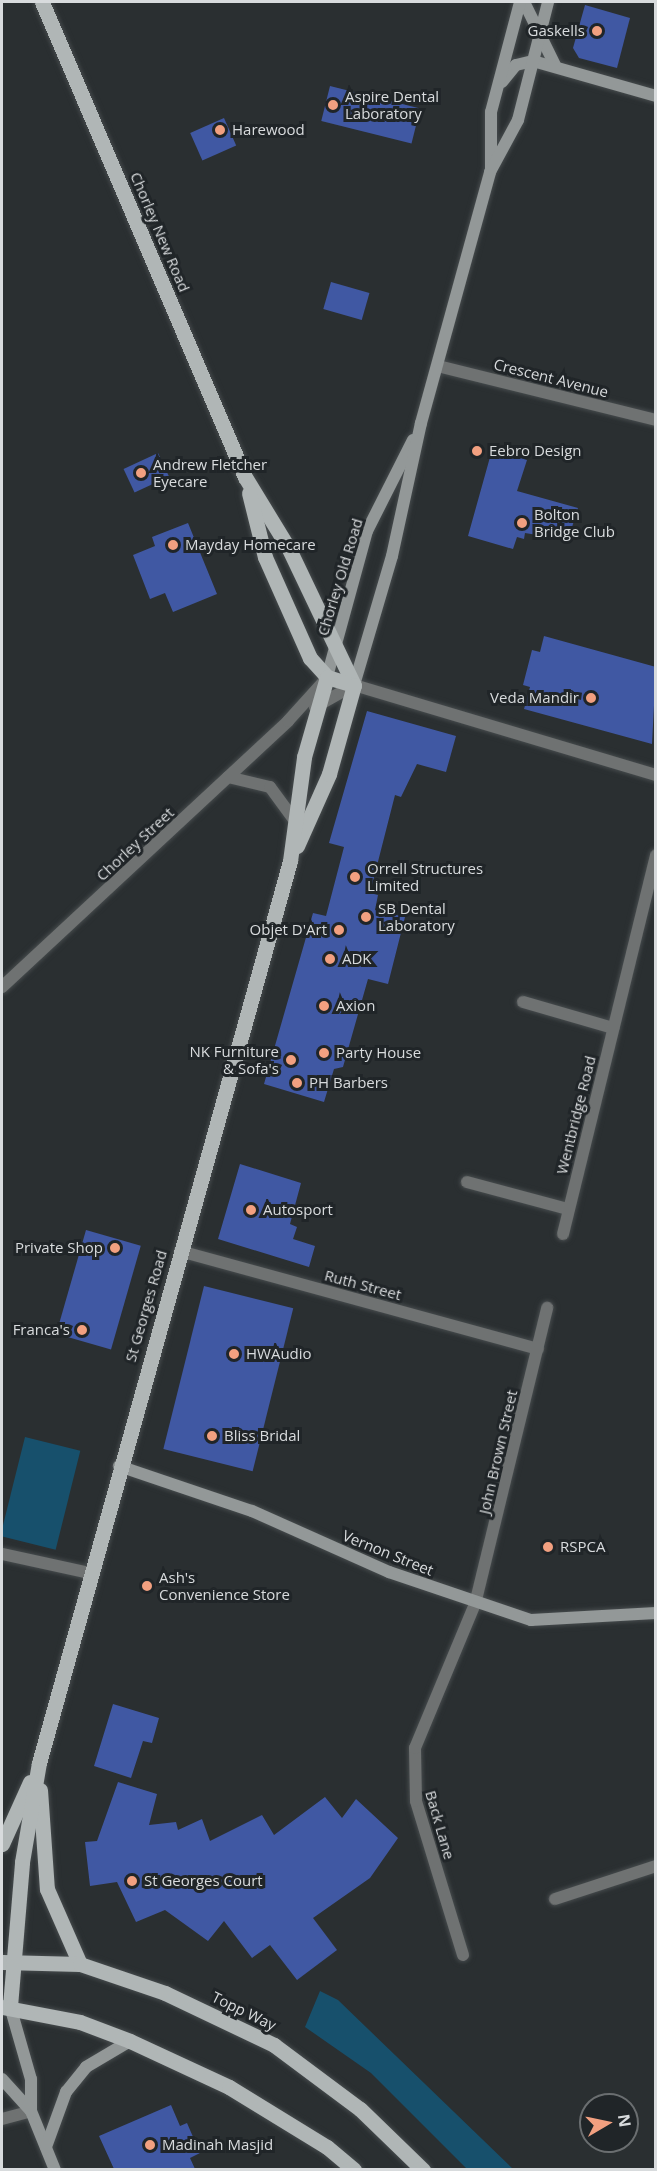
<!DOCTYPE html>
<style>
body{margin:0}
#map{position:relative;width:657px;height:2171px;overflow:hidden;background:#2a2f31;font-family:"Open Sans",sans-serif}
div>[style]{position:absolute}
[style*='--x']{left:calc(var(--x)*1px);top:calc(var(--y)*1px);width:calc(var(--w)*1px);rotate:calc(var(--a)*1deg)}
.green>*{inset:0;background:#17506c;transform-origin:0 0}
.building>*{inset:0;background:#4058a3;transform-origin:0 0}
.roads{filter:drop-shadow(0 0 2px #464b4d) drop-shadow(0 0 2px #464b4d)}
.street>*{height:12px;margin:-6px;padding:0 6px;transform-origin:6px;border-radius:6px;background:#6f7272}
.secondary>*{height:12px;margin:-6px;padding:0 6px;transform-origin:6px;border-radius:6px;background:#939898}
.primary>*{height:15px;margin:-7.5px;padding:0 7.5px;transform-origin:7.5px;border-radius:7.5px;background:#b0b6b6}
.dots>*{width:16px;height:16px;translate:-50% -50%;box-sizing:border-box;border:3px solid #202528;border-radius:50%}
span{translate:-50% -50%;white-space:nowrap;text-align:center;line-height:1.15;-webkit-text-stroke:6px #202528;paint-order:stroke}
.poi-label{font-size:15px;color:#d8dbdd}
.right{translate:-100% -50%;text-align:right}
.left{translate:0 -50%;text-align:left}
.street-label{font-size:15px;color:#d8dbdd}
.frame{position:absolute;inset:0;border:3px solid #d8dbdd;pointer-events:none}
.north{position:absolute;left:579px;top:2093px;width:60px;height:60px;box-sizing:border-box;background:#202528;border:2px solid #6a6e70;border-radius:50%;rotate:81deg;font-size:16px;font-weight:700;line-height:24px;text-align:center;color:#d8dbdd}
.north::after{content:'';display:block;margin:auto;width:21px;height:27px;background:#f2a080;clip-path:polygon(50% 0,100% 100%,50% 72%,0 100%)}
</style>
<div id="map">
<div class="green">
<i style="left:25px;top:1437px;width:57px;height:102px;rotate:14deg"></i>
<i style="clip-path:polygon(320px 1991px,338px 2000px,513px 2169px,467px 2169px,371px 2073px,305px 2027px)"></i>
</div>
<div class="building">
<i style="clip-path:polygon(585px 5px,630px 18px,617px 68px,579px 58px,573px 48px)"></i>
<i style="left:330px;top:86px;width:93px;height:36px;rotate:14deg"></i>
<i style="left:224px;top:118px;width:30px;height:37px;rotate:66deg"></i>
<i style="left:331px;top:282px;width:40px;height:28px;rotate:16deg"></i>
<i style="clip-path:polygon(492px 450px,527px 460px,517px 491px,578px 508px,568px 540px,525px 533px,524px 539px,517px 537px,513px 549px,468px 536px)"></i>
<i style="left:158px;top:453px;width:26px;height:38px;rotate:65deg"></i>
<i style="clip-path:polygon(188px 523px,217px 594px,173px 612px,165px 593px,150px 599px,133px 555px,155px 546px,152px 537px)"></i>
<i style="clip-path:polygon(544px 636px,656px 667px,652px 744px,524px 709px,530px 687px,523px 685px,532px 650px,540px 652px)"></i>
<i style="clip-path:polygon(367px 711px,456px 736px,446px 772px,417px 764px,401px 797px,395px 795px,370px 893px,378px 895px,375px 910px,405px 917px,388px 984px,368px 979px,343px 1067px,334px 1069px,324px 1102px,264px 1084px,313px 913px,326px 916px,344px 847px,329px 843px)"></i>
<i style="clip-path:polygon(240px 1164px,301px 1183px,290px 1224px,297px 1227px,293px 1239px,315px 1246px,309px 1267px,218px 1239px)"></i>
<i style="left:86px;top:1230px;width:57px;height:108px;rotate:16deg"></i>
<i style="left:204px;top:1286px;width:92px;height:168px;rotate:14deg"></i>
<i style="clip-path:polygon(113px 1704px,159px 1718px,152px 1743px,143px 1741px,131px 1778px,94px 1766px)"></i>
<i style="clip-path:polygon(118px 1782px,157px 1794px,149px 1825px,176px 1822px,178px 1830px,202px 1819px,210px 1841px,262px 1815px,274px 1835px,325px 1797px,342px 1818px,356px 1799px,398px 1838px,370px 1878px,313px 1918px,337px 1950px,297px 1980px,270px 1945px,252px 1958px,224px 1921px,208px 1941px,165px 1910px,136px 1922px,117px 1882px,90px 1886px,85px 1842px,97px 1841px)"></i>
<i style="clip-path:polygon(171px 2105px,180px 2126px,187px 2123px,200px 2153px,190px 2158px,195px 2169px,114px 2169px,99px 2136px)"></i>
</div>
<div class="roads">
<div class="street">
<i style="--x:438;--y:366;--w:225;--a:13.9"></i>
<i style="--x:315;--y:707;--w:45;--a:-29.4"></i>
<i style="--x:354;--y:685;--w:315;--a:16.6"></i>
<i style="--x:228;--y:777;--w:43;--a:13.4"></i>
<i style="--x:270;--y:787;--w:42;--a:53.7"></i>
<i style="--x:2;--y:987;--w:391;--a:-42.9"></i>
<i style="--x:288;--y:721;--w:55;--a:-47.9"></i>
<i style="--x:523;--y:1002;--w:94;--a:16.1"></i>
<i style="--x:467;--y:1182;--w:105;--a:15"></i>
<i style="--x:563;--y:1234;--w:390;--a:-76.2"></i>
<i style="--x:180;--y:1251;--w:371;--a:15.3"></i>
<i style="--x:2;--y:1554;--w:90;--a:12.2"></i>
<i style="--x:555;--y:1899;--w:106;--a:-18.1"></i>
<i style="--x:463;--y:1955;--w:161;--a:-107"></i>
<i style="--x:416;--y:1801;--w:53;--a:-91.1"></i>
<i style="--x:415;--y:1748;--w:156;--a:-67.4"></i>
<i style="--x:475;--y:1604;--w:305;--a:-76.3"></i>
<i style="--x:2;--y:2119;--w:30;--a:-15"></i>
</div>
<div class="secondary">
<i style="--x:524;--y:2;--w:70;--a:63.8"></i>
<i style="--x:502;--y:82;--w:22;--a:-51"></i>
<i style="--x:516;--y:65;--w:17;--a:-13"></i>
<i style="--x:533;--y:61;--w:128;--a:15.9"></i>
<i style="--x:491;--y:168;--w:56;--a:-90"></i>
<i style="--x:491;--y:112;--w:114;--a:-75.2"></i>
<i style="--x:327;--y:677;--w:151;--a:-74.7"></i>
<i style="--x:367;--y:531;--w:102;--a:-63.2"></i>
<i style="--x:354;--y:685;--w:134;--a:-73.6"></i>
<i style="--x:392;--y:556;--w:136;--a:-77.7"></i>
<i style="--x:421;--y:423;--w:260;--a:-74.6"></i>
<i style="--x:490;--y:172;--w:59;--a:-61.7"></i>
<i style="--x:518;--y:120;--w:122;--a:-75.7"></i>
<i style="--x:119;--y:1466;--w:140;--a:18.7"></i>
<i style="--x:252;--y:1511;--w:150;--a:24"></i>
<i style="--x:389;--y:1572;--w:150;--a:18.7"></i>
<i style="--x:531;--y:1620;--w:125;--a:-3.2"></i>
<i style="--x:10;--y:2006;--w:76;--a:74"></i>
<i style="--x:31;--y:2079;--w:32;--a:90"></i>
<i style="--x:31;--y:2111;--w:64;--a:67.9"></i>
<i style="--x:2;--y:2079;--w:43;--a:47.8"></i>
<i style="--x:46;--y:2147;--w:59;--a:-70"></i>
<i style="--x:66;--y:2092;--w:32;--a:-51"></i>
<i style="--x:86;--y:2067;--w:51;--a:-30.6"></i>
</div>
<div class="primary">
<i style="--x:42;--y:2;--w:517;--a:66.86"></i>
<i style="--x:245;--y:477;--w:84;--a:58.6"></i>
<i style="--x:289;--y:549;--w:151;--a:64.5"></i>
<i style="--x:249;--y:493;--w:66;--a:76"></i>
<i style="--x:265;--y:557;--w:111;--a:66"></i>
<i style="--x:310;--y:658;--w:25;--a:48"></i>
<i style="--x:327;--y:677;--w:28;--a:17"></i>
<i style="--x:297;--y:846;--w:79;--a:-66"></i>
<i style="--x:329;--y:774;--w:92;--a:-74.3"></i>
<i style="--x:40;--y:1790;--w:99;--a:86"></i>
<i style="--x:47;--y:1889;--w:82;--a:66.3"></i>
<i style="--x:2;--y:1844;--w:68;--a:-65.7"></i>
<i style="--x:3;--y:1962;--w:77;--a:1.5"></i>
<i style="--x:80;--y:1964;--w:90;--a:18.8"></i>
<i style="--x:165;--y:1993;--w:121;--a:25.5"></i>
<i style="--x:274;--y:2045;--w:107;--a:36.7"></i>
<i style="--x:360;--y:2109;--w:88;--a:44.1"></i>
<i style="--x:10;--y:2006;--w:144;--a:-85.2"></i>
<i style="--x:22;--y:1862;--w:100;--a:-80.3"></i>
<i style="--x:39;--y:1763;--w:936;--a:-74.45"></i>
<i style="--x:290;--y:861;--w:105;--a:-82.3"></i>
<i style="--x:304;--y:757;--w:83;--a:-74"></i>
<i style="--x:2;--y:2007;--w:79;--a:10.9"></i>
<i style="--x:80;--y:2022;--w:53;--a:20.8"></i>
<i style="--x:130;--y:2041;--w:109;--a:24.9"></i>
<i style="--x:229;--y:2087;--w:115;--a:31.5"></i>
<i style="--x:327;--y:2147;--w:35;--a:40"></i>
</div>
</div>
<div class="dots">
<i style="left:597px;top:31px;background:#f2a080"></i>
<i style="left:333px;top:105px;background:#f2a080"></i>
<i style="left:220px;top:130px;background:#f2a080"></i>
<i style="left:477px;top:451px;background:#f2a080"></i>
<i style="left:141px;top:473px;background:#f2a080"></i>
<i style="left:522px;top:523px;background:#f2a080"></i>
<i style="left:173px;top:545px;background:#f2a080"></i>
<i style="left:591px;top:698px;background:#f2a080"></i>
<i style="left:355px;top:877px;background:#f2a080"></i>
<i style="left:366px;top:917px;background:#f2a080"></i>
<i style="left:339px;top:930px;background:#f2a080"></i>
<i style="left:330px;top:959px;background:#f2a080"></i>
<i style="left:324px;top:1006px;background:#f2a080"></i>
<i style="left:324px;top:1053px;background:#f2a080"></i>
<i style="left:291px;top:1060px;background:#f2a080"></i>
<i style="left:297px;top:1083px;background:#f2a080"></i>
<i style="left:251px;top:1210px;background:#f2a080"></i>
<i style="left:115px;top:1248px;background:#f2a080"></i>
<i style="left:82px;top:1330px;background:#f2a080"></i>
<i style="left:234px;top:1354px;background:#f2a080"></i>
<i style="left:212px;top:1436px;background:#f2a080"></i>
<i style="left:548px;top:1547px;background:#f2a080"></i>
<i style="left:147px;top:1586px;background:#f2a080"></i>
<i style="left:132px;top:1881px;background:#f2a080"></i>
<i style="left:150px;top:2145px;background:#f2a080"></i>
</div>
<div class="poi-label">
<span class="right" style="left:585px;top:31px">Gaskells</span>
<span class="left" style="left:345px;top:105px">Aspire Dental<br>Laboratory</span>
<span class="left" style="left:232px;top:130px">Harewood</span>
<span class="left" style="left:489px;top:451px">Eebro Design</span>
<span class="left" style="left:153px;top:473px">Andrew Fletcher<br>Eyecare</span>
<span class="left" style="left:534px;top:523px">Bolton<br>Bridge Club</span>
<span class="left" style="left:185px;top:545px">Mayday Homecare</span>
<span class="right" style="left:579px;top:698px">Veda Mandir</span>
<span class="left" style="left:367px;top:877px">Orrell Structures<br>Limited</span>
<span class="left" style="left:378px;top:917px">SB Dental<br>Laboratory</span>
<span class="right" style="left:327px;top:930px">Objet D'Art</span>
<span class="left" style="left:342px;top:959px">ADK</span>
<span class="left" style="left:336px;top:1006px">Axion</span>
<span class="right" style="left:279px;top:1060px">NK Furniture<br>&amp; Sofa's</span>
<span class="left" style="left:336px;top:1053px">Party House</span>
<span class="left" style="left:309px;top:1083px">PH Barbers</span>
<span class="left" style="left:263px;top:1210px">Autosport</span>
<span class="right" style="left:103px;top:1248px">Private Shop</span>
<span class="right" style="left:70px;top:1330px">Franca's</span>
<span class="left" style="left:246px;top:1354px">HWAudio</span>
<span class="left" style="left:224px;top:1436px">Bliss Bridal</span>
<span class="left" style="left:560px;top:1547px">RSPCA</span>
<span class="left" style="left:159px;top:1586px">Ash's<br>Convenience Store</span>
<span class="left" style="left:144px;top:1881px">St Georges Court</span>
<span class="left" style="left:162px;top:2145px">Madinah Masjid</span>
</div>
<div class="street-label">
<span style="left:160px;top:232px;rotate:67deg">Chorley New Road</span>
<span style="left:551px;top:378px;rotate:14deg">Crescent Avenue</span>
<span style="left:340px;top:577px;rotate:-73deg">Chorley Old Road</span>
<span style="left:135px;top:844px;rotate:-43deg">Chorley Street</span>
<span style="left:576px;top:1115px;rotate:-76deg">Wentbridge Road</span>
<span style="left:363px;top:1285px;rotate:15deg">Ruth Street</span>
<span style="left:146px;top:1306px;rotate:-74deg">St Georges Road</span>
<span style="left:498px;top:1452px;rotate:-77deg">John Brown Street</span>
<span style="left:388px;top:1553px;rotate:22deg">Vernon Street</span>
<span style="left:440px;top:1825px;rotate:74deg">Back Lane</span>
<span style="left:244px;top:2011px;rotate:26deg">Topp Way</span>
</div>
<div class="frame"></div>
<div class="north">N</div>
</div>
